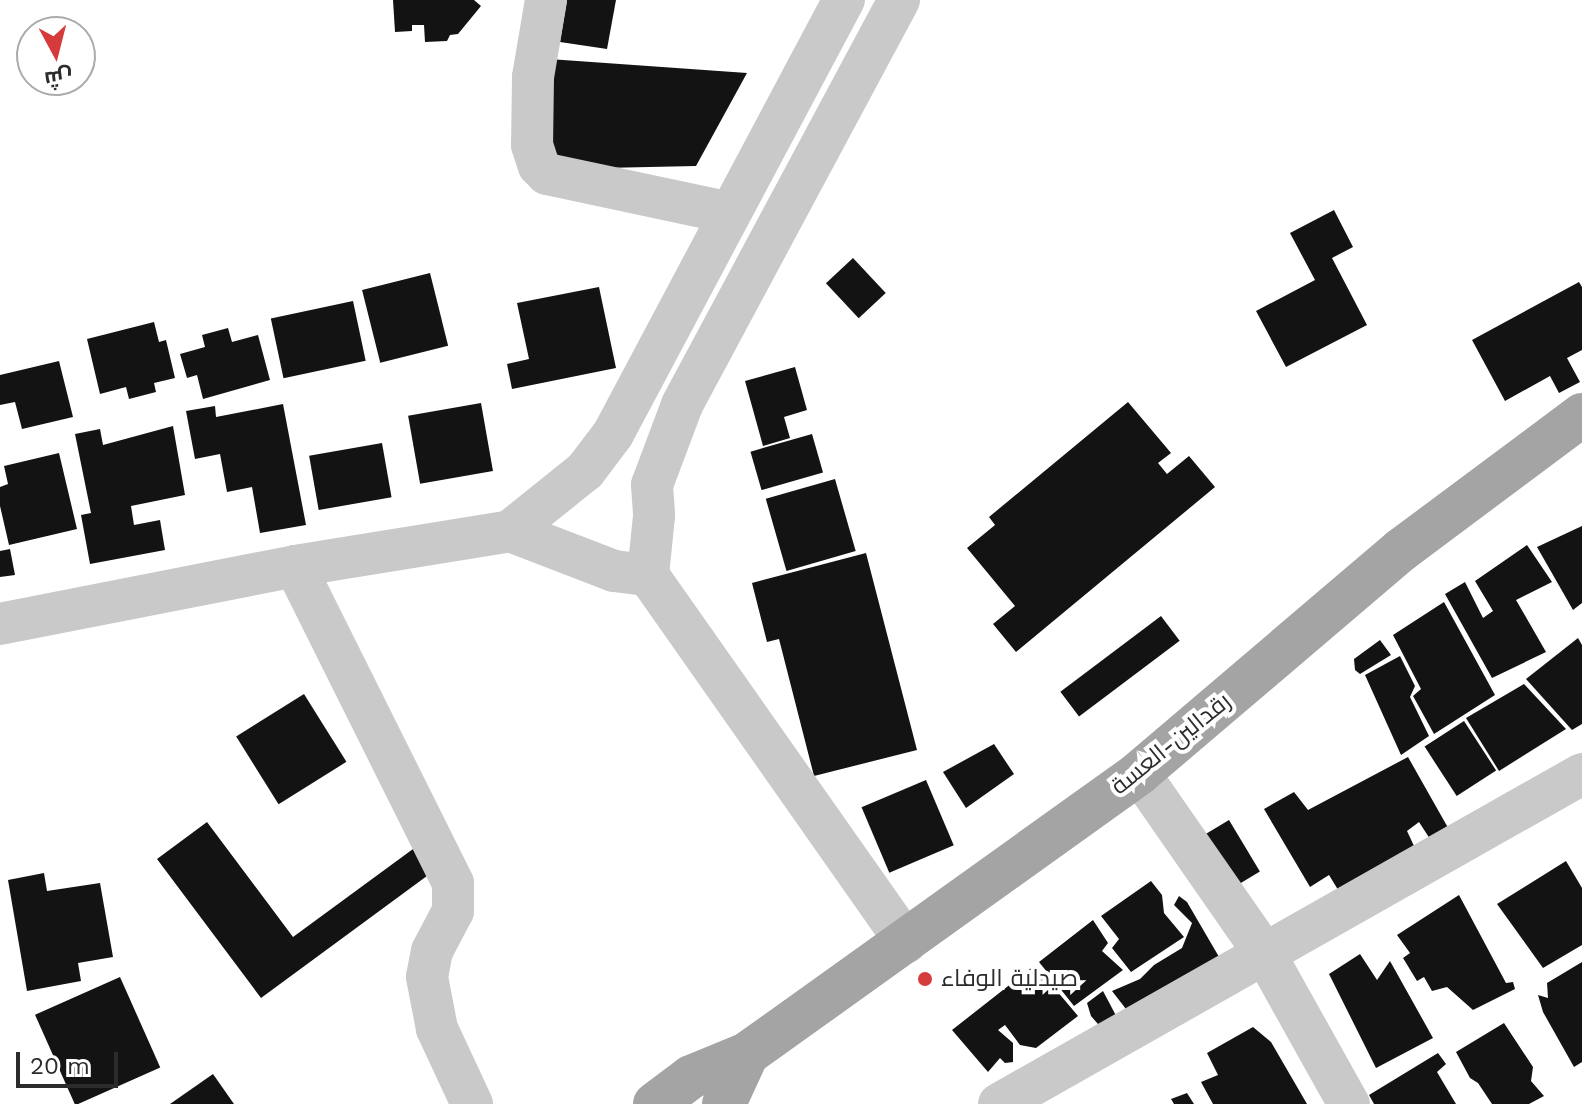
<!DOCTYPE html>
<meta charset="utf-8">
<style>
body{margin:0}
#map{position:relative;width:1582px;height:1104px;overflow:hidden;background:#fff;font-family:"Work Sans",Cairo,sans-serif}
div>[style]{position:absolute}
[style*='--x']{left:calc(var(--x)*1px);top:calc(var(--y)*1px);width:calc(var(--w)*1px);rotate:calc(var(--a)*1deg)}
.building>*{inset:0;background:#131313;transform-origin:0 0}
.street>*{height:42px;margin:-21px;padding:0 21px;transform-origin:21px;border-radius:21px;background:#c9c9c9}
.primary>*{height:44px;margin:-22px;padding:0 22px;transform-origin:22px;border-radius:22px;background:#a4a4a4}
.dots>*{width:22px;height:22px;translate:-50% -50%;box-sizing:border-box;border:4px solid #fff;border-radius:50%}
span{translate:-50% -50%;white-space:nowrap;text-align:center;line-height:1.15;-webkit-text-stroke:8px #fff;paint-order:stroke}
.street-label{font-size:24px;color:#2c2c2c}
.poi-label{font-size:24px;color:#2c2c2c}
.left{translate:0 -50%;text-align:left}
.north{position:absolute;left:16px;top:16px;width:80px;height:80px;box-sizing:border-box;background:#fff;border:2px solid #ababab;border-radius:50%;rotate:173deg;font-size:22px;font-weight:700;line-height:32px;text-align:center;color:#2c2c2c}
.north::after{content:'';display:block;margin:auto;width:28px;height:36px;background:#d63b3c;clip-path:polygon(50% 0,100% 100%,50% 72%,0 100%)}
.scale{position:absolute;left:16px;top:1052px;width:102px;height:36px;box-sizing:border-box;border:4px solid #2c2c2c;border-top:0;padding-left:10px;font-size:24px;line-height:28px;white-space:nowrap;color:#2c2c2c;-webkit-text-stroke:6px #fff;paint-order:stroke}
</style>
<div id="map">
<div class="building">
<i style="clip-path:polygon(393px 0,474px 0,481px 6px,458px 34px,450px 35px,447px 41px,425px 42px,424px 25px,412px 25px,412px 31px,395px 32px)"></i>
<i style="clip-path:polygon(567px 0,616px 0,607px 49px,560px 42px)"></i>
<i style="clip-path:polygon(549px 59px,747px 73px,696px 166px,556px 169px,542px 150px)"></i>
<i style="clip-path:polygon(1334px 210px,1353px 247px,1332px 258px,1367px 325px,1286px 367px,1256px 311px,1315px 280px,1290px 233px)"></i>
<i style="left:853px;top:258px;width:48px;height:37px;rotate:47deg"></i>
<i style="left:430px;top:273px;width:75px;height:70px;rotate:76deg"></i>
<i style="clip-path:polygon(1579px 282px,1582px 287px,1582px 350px,1567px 358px,1580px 382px,1559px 393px,1550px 376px,1505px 401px,1472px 340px)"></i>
<i style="clip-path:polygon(599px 287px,616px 368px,512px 389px,507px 364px,529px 359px,517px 303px)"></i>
<i style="left:353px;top:301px;width:61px;height:84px;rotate:78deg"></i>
<i style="clip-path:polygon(154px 322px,159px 342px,166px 340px,175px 378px,154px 383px,156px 392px,129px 399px,126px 387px,100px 394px,87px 339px)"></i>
<i style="clip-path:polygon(228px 328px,232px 342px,258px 335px,270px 380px,203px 399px,197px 375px,187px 378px,180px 354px,205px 347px,202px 335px)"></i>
<i style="clip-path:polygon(59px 361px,73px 417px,22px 429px,15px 402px,0 405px,0 375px)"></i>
<i style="clip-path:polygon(795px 367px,807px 410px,784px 417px,790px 438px,763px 446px,745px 381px)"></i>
<i style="clip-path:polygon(1128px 402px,1171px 453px,1158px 463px,1167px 474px,1189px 456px,1215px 487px,1016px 652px,993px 624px,1015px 606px,967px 548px,995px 525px,989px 517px)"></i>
<i style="left:481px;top:403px;width:69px;height:74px;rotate:80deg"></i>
<i style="clip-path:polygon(283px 404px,306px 525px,260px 533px,252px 487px,227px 492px,220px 454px,195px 459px,186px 411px,215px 406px,216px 417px)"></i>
<i style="clip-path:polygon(173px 426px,185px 495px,131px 506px,134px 525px,160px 520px,165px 550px,90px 564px,81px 515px,91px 513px,75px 434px,100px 429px,103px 445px)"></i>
<i style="left:812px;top:434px;width:40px;height:64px;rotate:74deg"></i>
<i style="left:382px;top:443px;width:55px;height:74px;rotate:80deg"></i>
<i style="clip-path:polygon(59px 453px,77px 529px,9px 545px,0 506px,0 487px,8px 484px,4px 466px)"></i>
<i style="left:835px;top:479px;width:75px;height:72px;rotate:74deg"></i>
<i style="clip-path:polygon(1582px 526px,1582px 603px,1573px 610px,1537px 547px)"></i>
<i style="clip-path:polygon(1527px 545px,1552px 582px,1516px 600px,1546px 652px,1492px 678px,1445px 594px,1465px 582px,1483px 618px,1493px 611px,1475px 581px)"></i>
<i style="clip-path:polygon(10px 549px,15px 575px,0 577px,0 551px)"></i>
<i style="clip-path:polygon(866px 553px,917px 750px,814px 776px,779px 639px,767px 642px,752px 583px)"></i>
<i style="clip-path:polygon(1444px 602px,1495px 695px,1434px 734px,1413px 696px,1421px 689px,1393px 635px)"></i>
<i style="left:1161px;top:616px;width:31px;height:126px;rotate:53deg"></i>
<i style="clip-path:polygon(1578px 638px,1582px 645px,1582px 724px,1572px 730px,1526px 679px)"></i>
<i style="clip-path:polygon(1380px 640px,1391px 655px,1360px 674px,1355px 670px,1354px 659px)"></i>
<i style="clip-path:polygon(1400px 656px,1415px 686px,1410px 697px,1429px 736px,1401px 755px,1365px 675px)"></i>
<i style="clip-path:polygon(1524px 684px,1566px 729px,1499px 771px,1466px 718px)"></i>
<i style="left:304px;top:694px;width:80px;height:80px;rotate:58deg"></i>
<i style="left:1464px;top:721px;width:59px;height:47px;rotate:57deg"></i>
<i style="clip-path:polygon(994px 744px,1014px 774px,966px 808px,943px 772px)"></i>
<i style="clip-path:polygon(1408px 757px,1451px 833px,1432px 842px,1419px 822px,1407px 831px,1415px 848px,1340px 893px,1329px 875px,1310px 887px,1264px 809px,1294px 792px,1308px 810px)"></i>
<i style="left:926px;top:780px;width:71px;height:70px;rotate:67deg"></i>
<i style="left:1229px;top:820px;width:60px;height:31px;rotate:59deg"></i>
<i style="clip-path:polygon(207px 822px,293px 937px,413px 849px,431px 873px,261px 998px,157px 859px)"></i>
<i style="clip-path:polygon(1566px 861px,1582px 888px,1582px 945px,1543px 968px,1497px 904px)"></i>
<i style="clip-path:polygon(44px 873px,47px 891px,100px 883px,113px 957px,78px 963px,81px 981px,27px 991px,8px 880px)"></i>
<i style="clip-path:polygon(1151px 881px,1162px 895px,1164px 913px,1184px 937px,1131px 972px,1112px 948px,1119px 939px,1101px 916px)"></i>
<i style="clip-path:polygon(1459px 895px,1506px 983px,1513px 982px,1515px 989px,1473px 1010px,1447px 987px,1432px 991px,1424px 977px,1417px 981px,1403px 958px,1410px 953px,1397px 935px)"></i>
<i style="clip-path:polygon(1179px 896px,1187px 902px,1222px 962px,1133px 1018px,1112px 991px,1140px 979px,1154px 965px,1182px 948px,1192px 923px,1174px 905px)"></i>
<i style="clip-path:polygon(1093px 920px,1108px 943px,1102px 951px,1123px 970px,1074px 1006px,1039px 962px)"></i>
<i style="clip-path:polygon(1360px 954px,1377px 980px,1390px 961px,1433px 1038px,1376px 1068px,1329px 974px)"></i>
<i style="clip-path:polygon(1582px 962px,1582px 1062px,1574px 1067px,1543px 1012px,1538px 995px,1548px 998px,1547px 983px)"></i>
<i style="clip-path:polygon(1035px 965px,1078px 1016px,1036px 1048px,1020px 1045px,1005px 1025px,998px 1030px,1013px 1043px,1013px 1062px,1005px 1063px,1000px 1058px,988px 1072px,952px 1030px)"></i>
<i style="left:120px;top:977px;width:99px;height:93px;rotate:66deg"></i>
<i style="clip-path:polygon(1103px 991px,1121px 1025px,1104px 1031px,1091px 1016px,1087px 1003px)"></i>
<i style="clip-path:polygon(1504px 1023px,1533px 1067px,1531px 1081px,1544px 1096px,1529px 1104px,1492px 1104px,1478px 1083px,1470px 1078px,1456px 1052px)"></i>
<i style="clip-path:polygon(1253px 1027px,1271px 1042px,1307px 1104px,1213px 1104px,1201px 1082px,1218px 1075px,1207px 1053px)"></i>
<i style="clip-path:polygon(1438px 1053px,1446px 1064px,1437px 1072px,1456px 1104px,1374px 1104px,1369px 1095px)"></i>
<i style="clip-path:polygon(213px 1074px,234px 1104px,170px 1104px)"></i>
<i style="clip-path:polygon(1187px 1093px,1194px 1104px,1174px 1104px,1171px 1099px)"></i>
</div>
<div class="street">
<i style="--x:546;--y:0;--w:78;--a:99.6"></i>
<i style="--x:533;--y:77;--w:68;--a:90.8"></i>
<i style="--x:532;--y:145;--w:22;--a:72"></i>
<i style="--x:539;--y:166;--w:11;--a:45"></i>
<i style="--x:547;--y:174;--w:187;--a:12"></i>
<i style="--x:899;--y:0;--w:459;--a:118.2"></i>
<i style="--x:682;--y:405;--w:85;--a:110.6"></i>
<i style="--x:652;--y:485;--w:31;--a:86"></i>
<i style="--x:654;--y:516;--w:59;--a:95.8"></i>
<i style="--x:648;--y:575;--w:449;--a:54.9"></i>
<i style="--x:510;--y:531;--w:111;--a:21"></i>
<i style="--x:614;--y:571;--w:34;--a:7"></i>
<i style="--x:295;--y:566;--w:354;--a:63.5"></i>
<i style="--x:453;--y:883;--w:28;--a:90"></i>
<i style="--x:453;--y:911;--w:45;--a:117.7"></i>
<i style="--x:432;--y:951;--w:26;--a:101"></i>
<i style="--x:427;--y:977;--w:53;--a:79.1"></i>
<i style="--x:437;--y:1029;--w:83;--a:65"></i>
<i style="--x:0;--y:624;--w:301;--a:-11.1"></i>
<i style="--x:295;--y:566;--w:218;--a:-9.2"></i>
<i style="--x:510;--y:531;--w:96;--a:-38.7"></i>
<i style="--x:585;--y:471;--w:46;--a:-52.9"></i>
<i style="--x:613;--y:434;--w:492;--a:-62"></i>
<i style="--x:1139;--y:773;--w:221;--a:55.2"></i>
<i style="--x:1265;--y:954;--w:172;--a:60.8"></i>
<i style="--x:999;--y:1104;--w:670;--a:-29.51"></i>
</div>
<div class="primary">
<i style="--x:655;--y:1104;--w:45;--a:-36.9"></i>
<i style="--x:691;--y:1077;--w:61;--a:-22.3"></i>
<i style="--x:747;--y:1054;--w:482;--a:-35.6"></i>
<i style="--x:1139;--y:773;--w:344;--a:-40.4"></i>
<i style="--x:1401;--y:550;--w:226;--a:-36.7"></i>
<i style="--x:724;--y:1104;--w:55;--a:-65.3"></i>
</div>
<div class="dots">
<i style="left:925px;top:979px;background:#d63b3c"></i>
</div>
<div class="street-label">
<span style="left:1171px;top:744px;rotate:-39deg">رقدالين-العسة</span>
</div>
<div class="poi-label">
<span class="left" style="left:941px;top:979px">صيدلية الوفاء</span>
</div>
<div class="north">ش</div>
<div class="scale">20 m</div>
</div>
